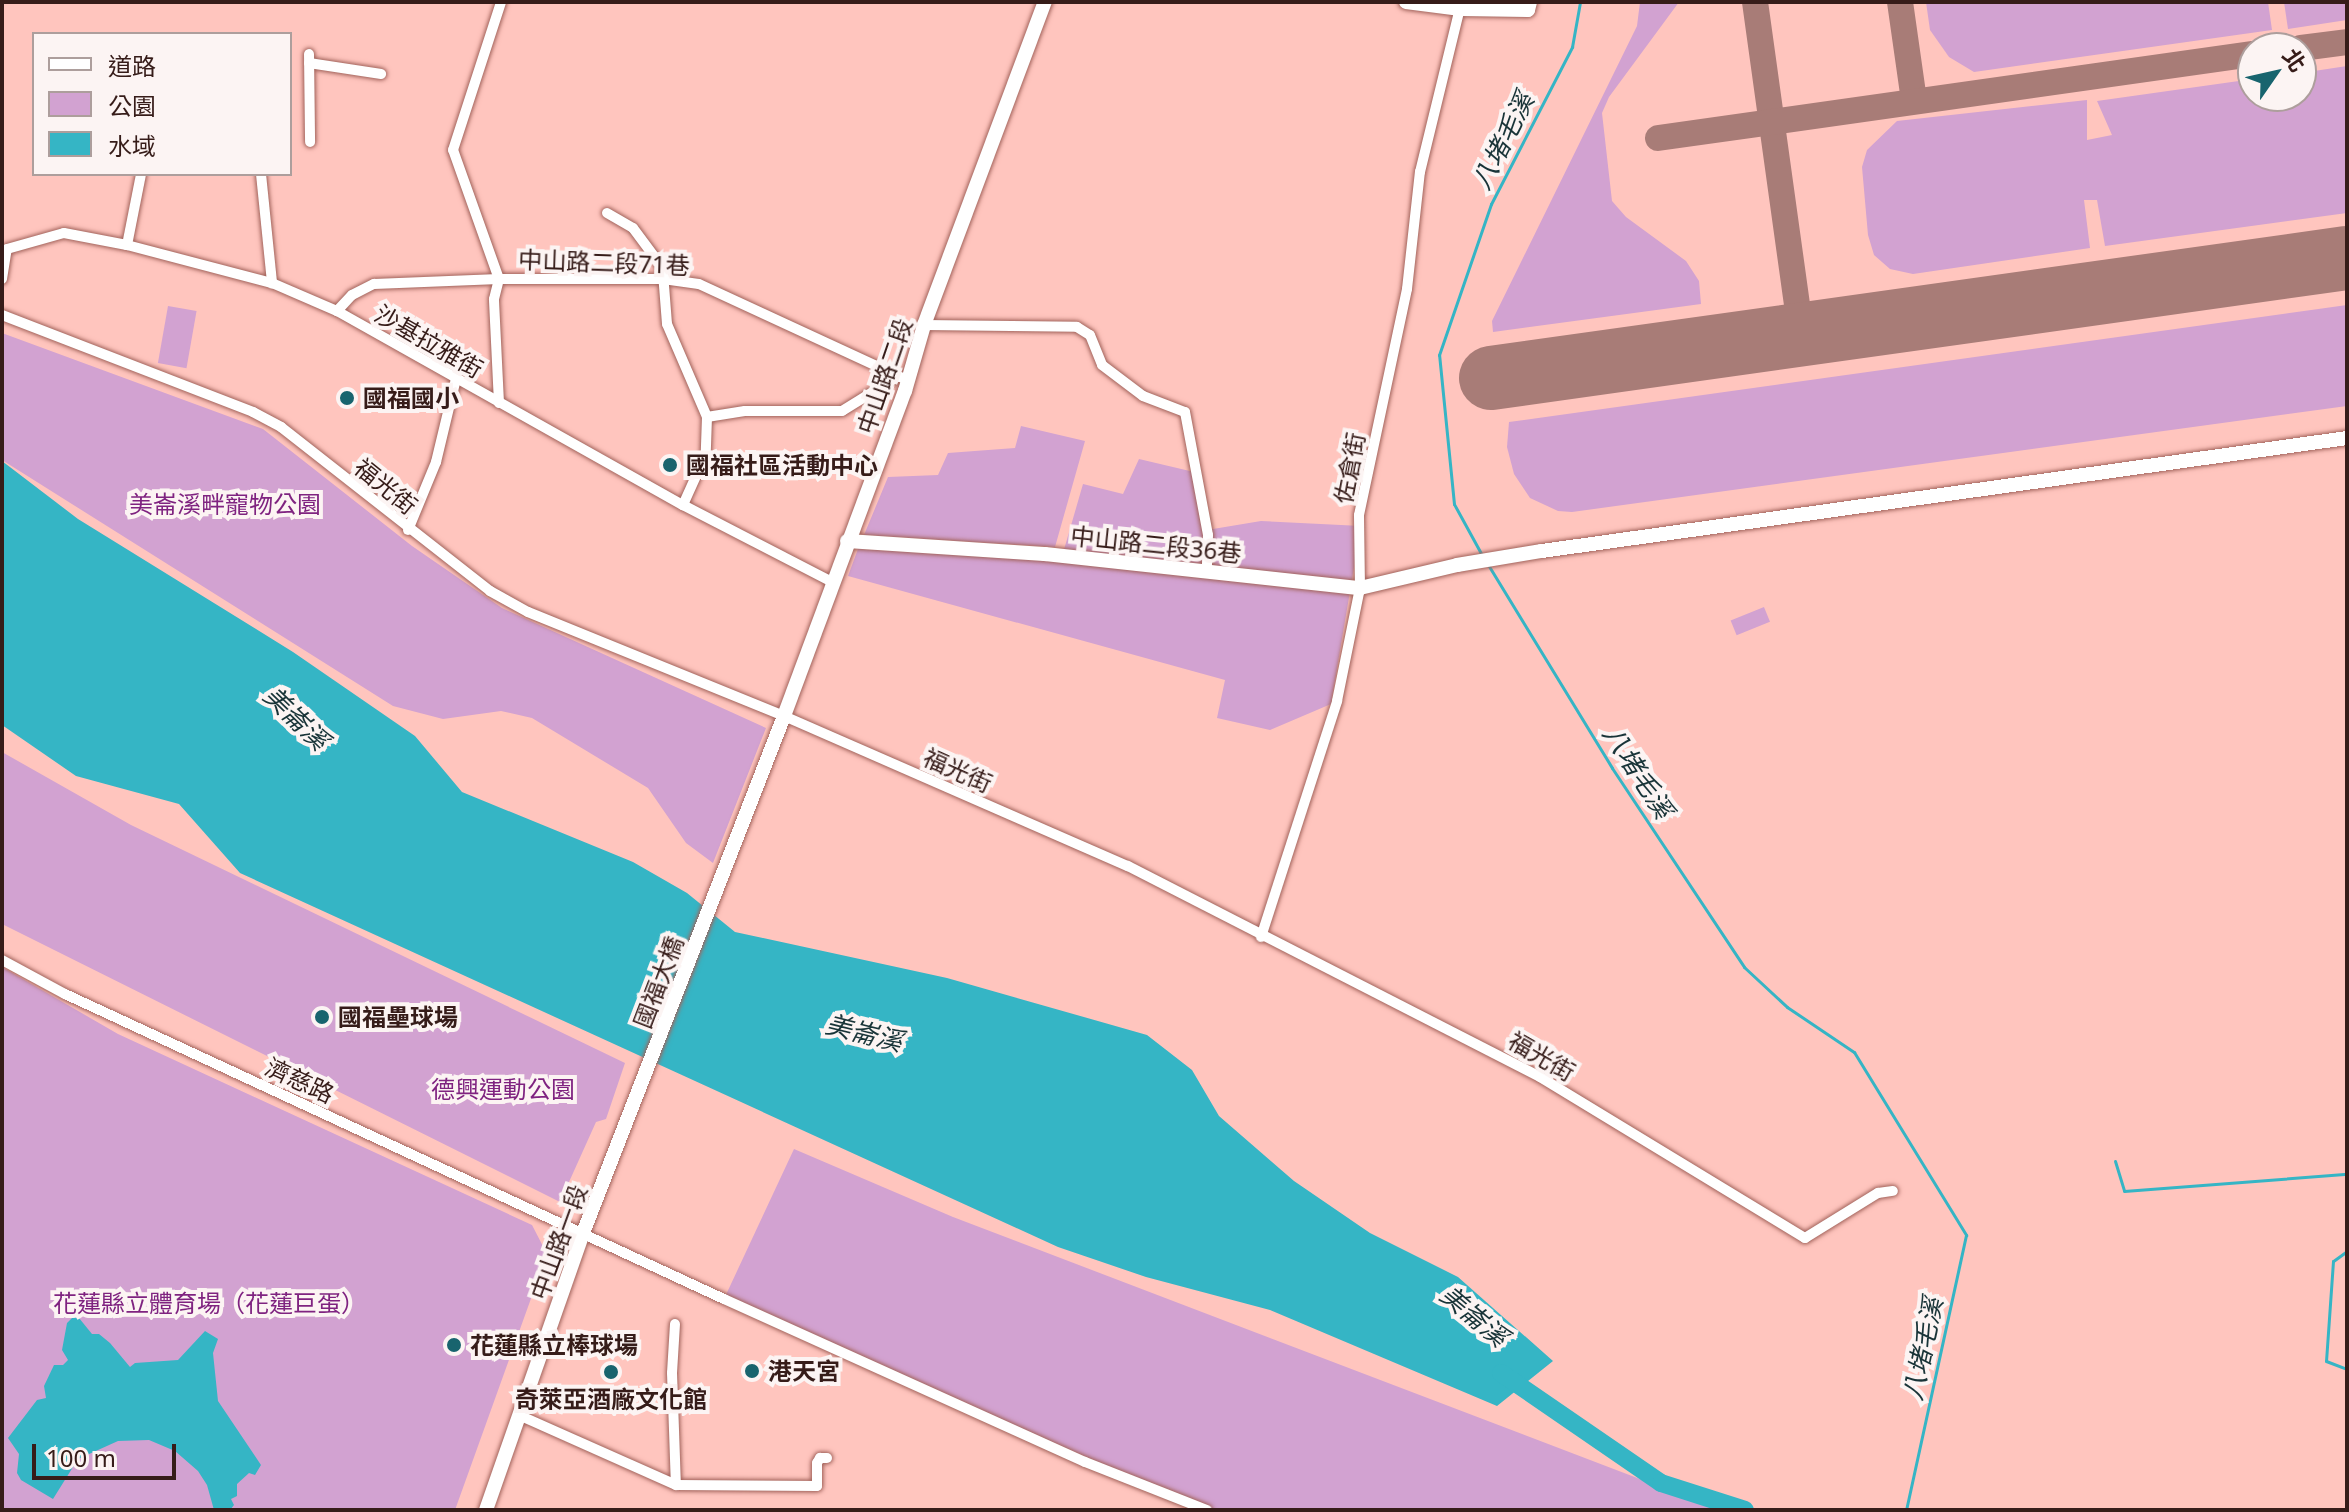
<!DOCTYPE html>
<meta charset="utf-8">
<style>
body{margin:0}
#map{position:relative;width:2349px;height:1512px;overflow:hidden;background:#ffc5be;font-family:"Noto Sans","Noto Sans TC",sans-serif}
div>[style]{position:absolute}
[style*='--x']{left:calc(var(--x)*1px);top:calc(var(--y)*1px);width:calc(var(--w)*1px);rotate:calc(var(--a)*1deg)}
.green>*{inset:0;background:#d2a2d1;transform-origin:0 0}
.water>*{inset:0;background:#35b5c5}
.stream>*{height:3px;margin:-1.5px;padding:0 1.5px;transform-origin:1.5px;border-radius:1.5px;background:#35b5c5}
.river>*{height:18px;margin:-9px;padding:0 9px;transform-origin:9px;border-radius:9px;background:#35b5c5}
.taxiway>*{height:26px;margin:-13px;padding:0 13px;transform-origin:13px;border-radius:13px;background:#a87c77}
.runway>*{height:64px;margin:-32px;padding:0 32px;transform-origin:32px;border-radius:32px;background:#a87c77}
.roads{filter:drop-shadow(0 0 2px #a2635b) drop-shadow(0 0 2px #a2635b)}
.street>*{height:10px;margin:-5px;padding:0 5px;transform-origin:5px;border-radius:5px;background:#fff}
.secondary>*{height:14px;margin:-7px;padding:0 7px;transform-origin:7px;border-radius:7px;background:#fff}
.dots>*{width:22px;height:22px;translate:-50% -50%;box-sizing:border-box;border:4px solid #fcf4f3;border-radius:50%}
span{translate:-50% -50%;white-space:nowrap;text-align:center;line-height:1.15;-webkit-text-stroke:8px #fcf4f3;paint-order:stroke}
.street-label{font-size:24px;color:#361c19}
.poi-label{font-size:24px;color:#361c19;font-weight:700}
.left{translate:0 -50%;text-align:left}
.park-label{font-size:24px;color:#7f2380}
.water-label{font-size:26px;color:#193438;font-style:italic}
.frame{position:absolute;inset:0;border:4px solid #361c19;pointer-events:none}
.legend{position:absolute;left:32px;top:32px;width:260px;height:144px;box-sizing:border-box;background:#fcf4f3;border:2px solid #ad9e9c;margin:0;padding:10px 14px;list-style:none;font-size:24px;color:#361c19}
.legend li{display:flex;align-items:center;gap:16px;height:40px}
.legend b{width:40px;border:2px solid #ad9e9c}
.north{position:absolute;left:2237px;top:32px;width:80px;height:80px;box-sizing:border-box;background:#fcf4f3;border:2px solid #ad9e9c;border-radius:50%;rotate:56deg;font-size:22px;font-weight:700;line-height:32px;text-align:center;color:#361c19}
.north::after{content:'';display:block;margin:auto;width:28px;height:36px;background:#18646e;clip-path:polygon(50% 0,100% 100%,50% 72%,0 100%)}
.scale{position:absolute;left:32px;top:1444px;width:144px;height:36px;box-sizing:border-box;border:4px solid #361c19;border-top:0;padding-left:10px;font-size:24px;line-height:28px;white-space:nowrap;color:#361c19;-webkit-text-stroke:6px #fcf4f3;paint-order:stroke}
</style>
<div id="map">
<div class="green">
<i style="clip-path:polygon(1640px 2px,1679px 2px,1609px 97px,1602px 113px,1612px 201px,1626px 217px,1686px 261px,1699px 281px,1701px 304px,1493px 332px,1492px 321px,1637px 26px)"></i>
<i style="clip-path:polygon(1926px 2px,2268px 2px,2272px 30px,1974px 72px,1949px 57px,1930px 30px)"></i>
<i style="clip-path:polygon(2284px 2px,2347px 2px,2347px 20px,2288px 29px)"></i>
<i style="clip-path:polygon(2347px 66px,2347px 213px,2105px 246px,2097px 200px,2084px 200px,2090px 248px,1913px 274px,1890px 269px,1874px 255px,1868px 235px,1862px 167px,1867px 150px,1897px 121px,2087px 100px,2087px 140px,2112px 135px,2097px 101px,2253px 79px,2253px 96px,2301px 96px,2301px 73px)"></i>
<i style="clip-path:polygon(2347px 305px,2347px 406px,1572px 512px,1558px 511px,1530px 498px,1514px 474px,1507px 447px,1509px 422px)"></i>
<i style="left:168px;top:306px;width:29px;height:58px;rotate:10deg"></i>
<i style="clip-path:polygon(2px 333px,263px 429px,412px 546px,502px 608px,766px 728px,713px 863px,686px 843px,648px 788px,532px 718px,501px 711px,443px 719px,393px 706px,2px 460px)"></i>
<i style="clip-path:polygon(1021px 426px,1085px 441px,1055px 547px,864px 535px,888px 477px,938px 475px,948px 453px,1015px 448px)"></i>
<i style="clip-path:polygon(1139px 459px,1194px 472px,1207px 530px,1261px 521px,1361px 526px,1331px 704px,1270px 730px,1217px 718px,1225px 680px,848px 576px,858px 549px,1061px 560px,1083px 484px,1123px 494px)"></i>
<i style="left:1764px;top:607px;width:16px;height:36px;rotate:68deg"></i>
<i style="clip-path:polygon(2px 752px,131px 825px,625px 1063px,606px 1119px,596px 1122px,560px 1202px,2px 924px)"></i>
<i style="clip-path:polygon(2px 967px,118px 1034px,532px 1225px,547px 1254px,455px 1510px,2px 1510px)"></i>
<i style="clip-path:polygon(794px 1149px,953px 1217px,1721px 1510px,1208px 1510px,724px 1299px)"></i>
</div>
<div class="water">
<i style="clip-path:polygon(2px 461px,78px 519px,293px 652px,415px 736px,462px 792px,633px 862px,687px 893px,735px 932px,947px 978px,1147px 1035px,1192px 1070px,1219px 1116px,1294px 1181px,1370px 1233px,1458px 1277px,1553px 1361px,1497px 1406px,1270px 1310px,1146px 1277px,1058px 1247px,240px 873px,179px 804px,76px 776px,2px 725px)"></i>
<i style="clip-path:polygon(73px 1317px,79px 1318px,92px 1334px,99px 1334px,110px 1343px,130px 1367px,135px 1363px,178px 1360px,205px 1331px,218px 1339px,213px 1353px,218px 1401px,261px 1465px,255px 1475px,249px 1473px,237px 1484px,237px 1496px,231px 1499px,234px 1505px,230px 1510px,214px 1510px,207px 1485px,198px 1471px,175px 1451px,149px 1440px,118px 1441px,78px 1459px,53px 1499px,21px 1480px,17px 1473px,19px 1454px,8px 1438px,37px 1400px,46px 1398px,44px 1386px,54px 1365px,63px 1365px,68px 1360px,62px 1350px,67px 1323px)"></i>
</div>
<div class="stream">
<i style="--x:1483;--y:557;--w:60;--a:-118.7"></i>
<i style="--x:1454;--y:504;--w:150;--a:-95.7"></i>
<i style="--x:1439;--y:355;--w:160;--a:-71"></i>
<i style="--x:1491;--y:204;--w:177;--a:-62.7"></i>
<i style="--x:1572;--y:47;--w:46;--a:-79.9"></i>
<i style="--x:1487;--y:563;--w:240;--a:58.6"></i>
<i style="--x:1612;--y:768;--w:239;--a:56.4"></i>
<i style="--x:1744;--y:967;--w:59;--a:42.9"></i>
<i style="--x:1787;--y:1007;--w:81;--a:33.9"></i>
<i style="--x:1854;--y:1052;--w:215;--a:58.5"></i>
<i style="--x:1966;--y:1235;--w:281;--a:102.3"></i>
<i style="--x:2115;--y:1161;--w:31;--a:73"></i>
<i style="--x:2124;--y:1191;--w:224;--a:-4.4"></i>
<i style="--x:2347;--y:1251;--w:17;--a:144"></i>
<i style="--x:2333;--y:1261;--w:100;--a:94"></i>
<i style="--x:2326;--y:1361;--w:22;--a:21"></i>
</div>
<div class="river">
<i style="--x:1501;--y:1373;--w:194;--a:34.5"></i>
<i style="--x:1661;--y:1483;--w:88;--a:17.8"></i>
</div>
<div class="taxiway">
<i style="--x:1755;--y:2;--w:335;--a:82.1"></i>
<i style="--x:1900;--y:2;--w:99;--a:81.9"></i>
<i style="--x:2301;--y:48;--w:46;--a:-7.4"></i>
<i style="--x:1658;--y:138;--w:601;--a:-8.04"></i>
</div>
<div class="runway">
<i style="--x:1491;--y:378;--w:864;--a:-7.98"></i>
</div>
<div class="roads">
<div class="street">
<i style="--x:309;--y:54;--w:88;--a:89.3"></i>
<i style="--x:309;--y:63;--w:73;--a:8.7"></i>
<i style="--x:261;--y:174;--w:110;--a:84.2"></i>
<i style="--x:607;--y:213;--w:30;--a:30"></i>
<i style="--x:633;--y:228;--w:44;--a:53.4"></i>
<i style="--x:659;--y:263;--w:11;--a:68"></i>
<i style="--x:663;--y:273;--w:51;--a:85.5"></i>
<i style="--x:667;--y:324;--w:101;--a:66.7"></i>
<i style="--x:707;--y:417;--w:37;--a:92"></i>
<i style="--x:706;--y:454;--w:56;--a:114.3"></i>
<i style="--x:127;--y:245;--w:72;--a:-78.8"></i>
<i style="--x:2;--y:279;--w:30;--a:-81"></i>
<i style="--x:7;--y:249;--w:59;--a:-15.7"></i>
<i style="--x:64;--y:233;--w:64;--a:10.8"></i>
<i style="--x:127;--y:245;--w:150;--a:14.7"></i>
<i style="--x:272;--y:283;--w:71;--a:23.3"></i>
<i style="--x:337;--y:311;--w:397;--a:29.3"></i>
<i style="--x:683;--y:505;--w:168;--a:27.3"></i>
<i style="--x:337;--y:311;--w:22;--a:-47"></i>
<i style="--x:352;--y:295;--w:25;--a:-27"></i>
<i style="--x:374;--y:284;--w:125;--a:-2.3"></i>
<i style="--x:499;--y:279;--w:164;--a:0"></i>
<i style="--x:663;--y:279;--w:36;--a:8"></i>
<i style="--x:699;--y:284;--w:229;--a:24.8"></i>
<i style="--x:2;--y:315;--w:269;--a:21.1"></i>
<i style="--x:253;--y:412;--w:32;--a:28"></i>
<i style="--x:281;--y:427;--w:266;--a:38.1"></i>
<i style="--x:490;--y:591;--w:43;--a:28.9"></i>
<i style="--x:528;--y:612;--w:276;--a:22.1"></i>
<i style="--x:784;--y:716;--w:375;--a:23.6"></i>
<i style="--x:1128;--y:866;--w:463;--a:27.1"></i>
<i style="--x:1540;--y:1077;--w:310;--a:31.3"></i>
<i style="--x:1805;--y:1238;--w:86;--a:-31.7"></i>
<i style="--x:1878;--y:1193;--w:15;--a:-8"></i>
<i style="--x:924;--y:325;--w:153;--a:0.7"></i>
<i style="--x:1077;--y:327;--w:15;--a:32"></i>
<i style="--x:1090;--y:335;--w:32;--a:68"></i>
<i style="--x:1102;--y:365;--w:51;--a:37.1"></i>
<i style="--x:1143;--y:396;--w:45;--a:20.9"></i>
<i style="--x:1185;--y:412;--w:125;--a:79.4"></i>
<i style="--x:1208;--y:535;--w:37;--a:92"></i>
<i style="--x:499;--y:403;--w:104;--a:-92.8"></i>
<i style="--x:494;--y:299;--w:21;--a:-76"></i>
<i style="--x:499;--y:279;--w:137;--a:-109.6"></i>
<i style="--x:453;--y:150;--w:156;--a:-72"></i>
<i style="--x:707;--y:417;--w:38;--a:-9"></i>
<i style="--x:745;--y:411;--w:97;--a:0"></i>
<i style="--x:842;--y:411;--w:65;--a:-31.7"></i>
<i style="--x:408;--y:530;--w:74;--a:-67.6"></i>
<i style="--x:436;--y:462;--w:85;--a:-76.5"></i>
<i style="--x:1261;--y:937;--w:248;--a:-72.1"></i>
<i style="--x:1337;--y:701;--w:115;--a:-78.5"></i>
<i style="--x:1360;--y:588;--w:73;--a:-90.8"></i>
<i style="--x:1359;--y:515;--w:231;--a:-78"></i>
<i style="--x:1407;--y:289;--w:118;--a:-83.7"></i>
<i style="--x:1420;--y:172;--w:173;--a:-76.3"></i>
<i style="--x:2;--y:960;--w:72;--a:28.4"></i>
<i style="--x:65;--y:994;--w:726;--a:24.84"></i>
<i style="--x:724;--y:1299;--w:396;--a:24.3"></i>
<i style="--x:1085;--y:1462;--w:131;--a:21.5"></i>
<i style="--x:675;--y:1324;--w:49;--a:93.5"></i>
<i style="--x:672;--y:1373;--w:112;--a:88"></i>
<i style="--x:676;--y:1485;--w:141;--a:0.4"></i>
<i style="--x:817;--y:1486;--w:23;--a:-90"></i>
<i style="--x:817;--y:1463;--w:6;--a:-59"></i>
<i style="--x:820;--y:1458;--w:7;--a:0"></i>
<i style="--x:521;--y:1416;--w:170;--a:24"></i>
</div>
<div class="secondary">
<i style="--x:1406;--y:2;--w:55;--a:7.3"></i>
<i style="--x:1461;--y:9;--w:67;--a:0.9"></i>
<i style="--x:1528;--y:10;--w:8;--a:-76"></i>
<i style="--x:847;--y:541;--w:198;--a:3.8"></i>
<i style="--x:1045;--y:554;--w:317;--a:6.2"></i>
<i style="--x:1360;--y:588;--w:100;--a:-13.3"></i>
<i style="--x:1457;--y:565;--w:86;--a:-9.4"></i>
<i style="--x:1542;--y:551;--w:813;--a:-7.99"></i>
<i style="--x:486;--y:1510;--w:293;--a:-70.7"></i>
<i style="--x:583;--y:1233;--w:555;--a:-68.75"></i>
<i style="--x:784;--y:716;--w:347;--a:-69.6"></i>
<i style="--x:905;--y:391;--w:69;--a:-73.9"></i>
<i style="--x:924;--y:325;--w:345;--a:-69.5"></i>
</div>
</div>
<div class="dots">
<i style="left:347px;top:398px;background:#18646e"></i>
<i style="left:670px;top:465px;background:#18646e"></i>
<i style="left:322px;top:1017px;background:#18646e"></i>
<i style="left:454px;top:1345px;background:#18646e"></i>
<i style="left:752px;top:1371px;background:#18646e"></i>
<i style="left:611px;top:1372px;background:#18646e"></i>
</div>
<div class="street-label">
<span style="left:604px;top:262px;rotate:2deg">中山路二段71巷</span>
<span style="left:429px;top:341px;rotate:30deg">沙基拉雅街</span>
<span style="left:884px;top:376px;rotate:-71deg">中山路二段</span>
<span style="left:1349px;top:468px;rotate:-79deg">佐倉街</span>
<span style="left:386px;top:486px;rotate:39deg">福光街</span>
<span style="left:1156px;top:544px;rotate:6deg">中山路二段36巷</span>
<span style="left:958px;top:770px;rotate:24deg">福光街</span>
<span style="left:658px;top:982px;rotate:-69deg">國福大橋</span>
<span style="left:1542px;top:1056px;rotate:30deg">福光街</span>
<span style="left:300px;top:1080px;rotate:25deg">濟慈路</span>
<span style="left:558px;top:1242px;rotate:-70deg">中山路一段</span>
</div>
<div class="poi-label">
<span class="left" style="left:363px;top:398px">國福國小</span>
<span class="left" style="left:686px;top:465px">國福社區活動中心</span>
<span class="left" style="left:338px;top:1017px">國福壘球場</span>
<span class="left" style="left:470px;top:1345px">花蓮縣立棒球場</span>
<span class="left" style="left:768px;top:1371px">港天宮</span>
<span style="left:611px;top:1399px">奇萊亞酒廠文化館</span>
</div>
<div class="park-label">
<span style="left:225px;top:504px">美崙溪畔寵物公園</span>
<span style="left:503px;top:1089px">德興運動公園</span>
<span style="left:209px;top:1303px">花蓮縣立體育場（花蓮巨蛋）</span>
</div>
<div class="water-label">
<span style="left:1503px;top:141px;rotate:-63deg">八堵毛溪</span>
<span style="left:296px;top:718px;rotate:44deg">美崙溪</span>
<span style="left:1638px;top:772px;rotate:57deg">八堵毛溪</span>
<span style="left:864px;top:1033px;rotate:14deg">美崙溪</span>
<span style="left:1474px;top:1316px;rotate:40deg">美崙溪</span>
<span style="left:1923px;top:1349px;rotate:-78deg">八堵毛溪</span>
</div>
<div class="frame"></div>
<ul class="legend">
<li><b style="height:10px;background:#fff"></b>道路</li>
<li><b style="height:22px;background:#d2a2d1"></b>公園</li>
<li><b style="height:22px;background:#35b5c5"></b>水域</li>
</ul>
<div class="north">北</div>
<div class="scale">100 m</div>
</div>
